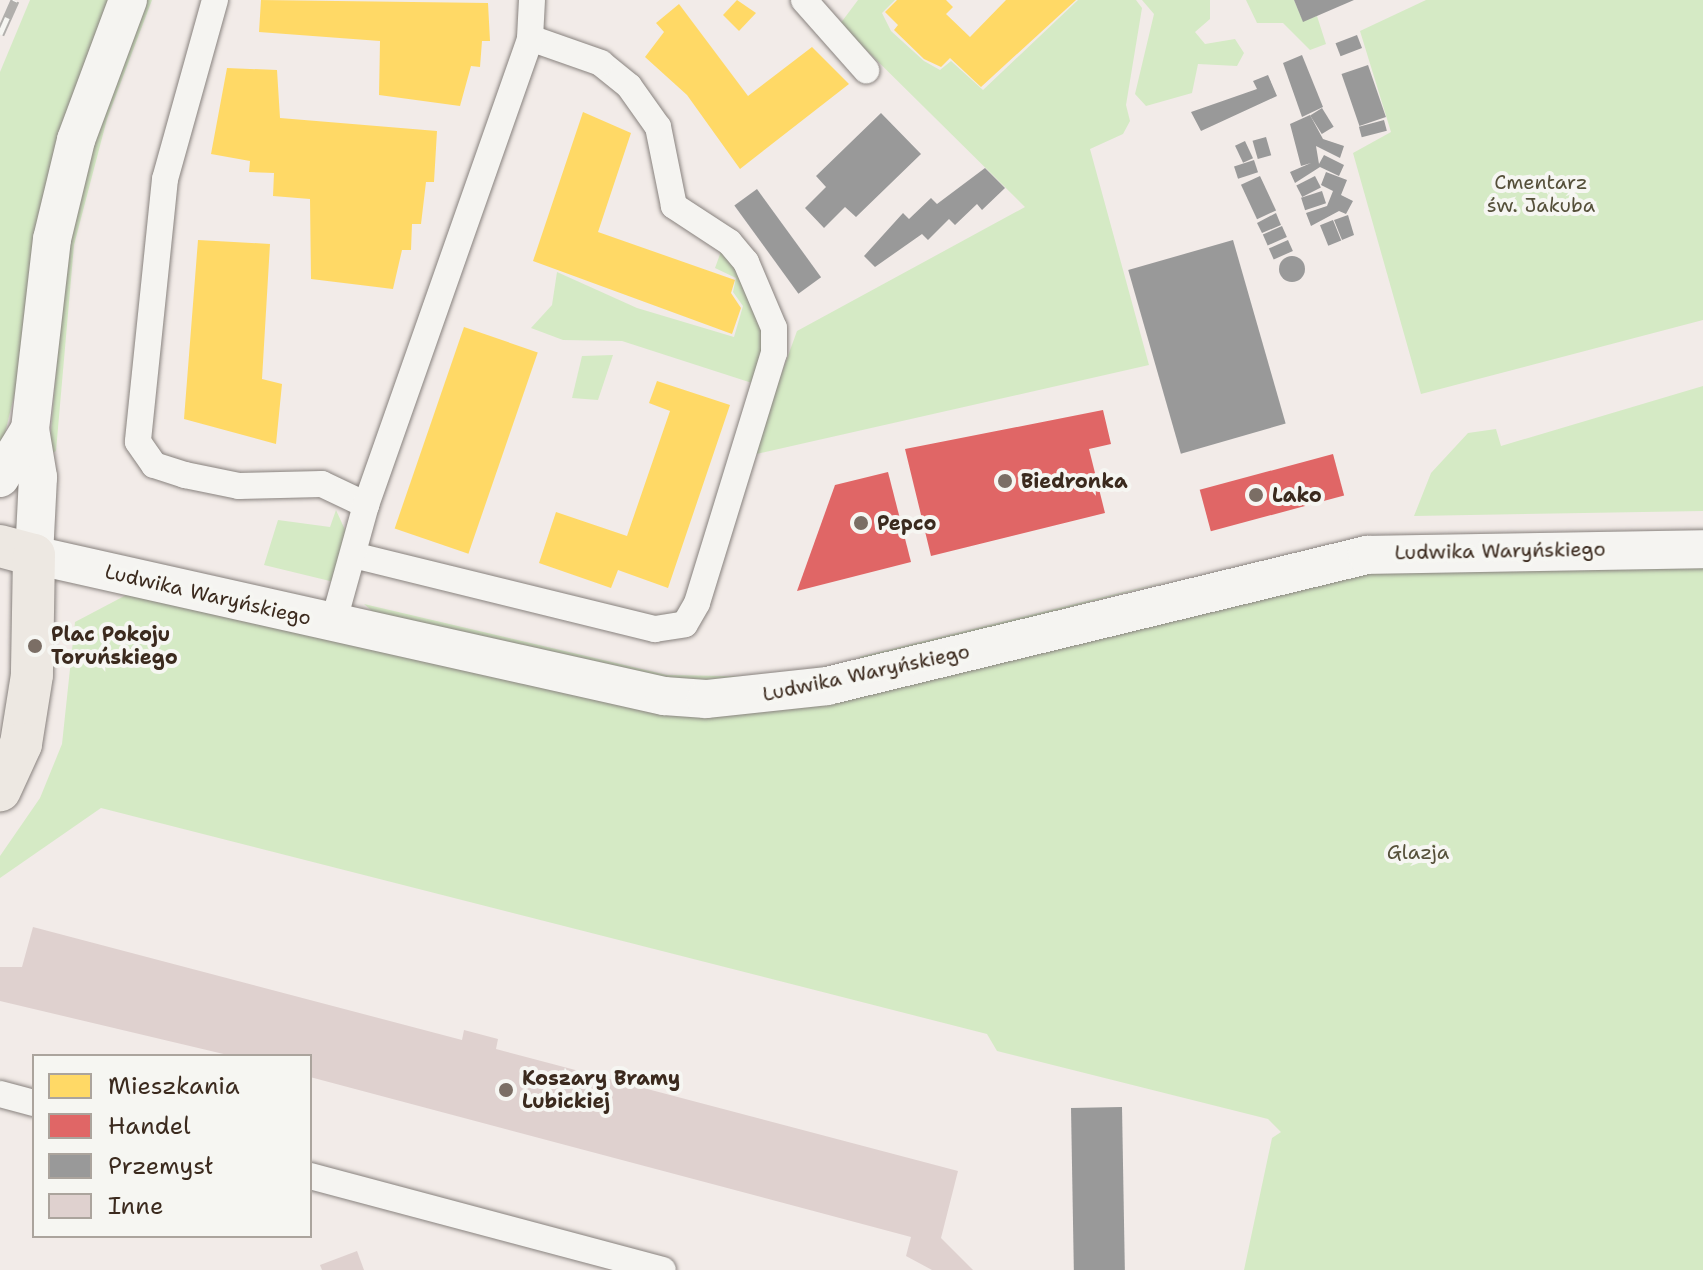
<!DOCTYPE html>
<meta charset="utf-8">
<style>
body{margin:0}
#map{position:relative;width:1703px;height:1270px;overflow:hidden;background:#f2ebe8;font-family:"Shantell Sans",sans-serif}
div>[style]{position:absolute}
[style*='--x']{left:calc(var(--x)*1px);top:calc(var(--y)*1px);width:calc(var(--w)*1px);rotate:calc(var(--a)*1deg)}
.green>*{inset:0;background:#d5eac5}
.homes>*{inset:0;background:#ffd966;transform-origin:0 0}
.shops>*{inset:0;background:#e06666;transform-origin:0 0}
.industry>*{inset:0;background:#999;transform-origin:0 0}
.round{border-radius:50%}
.building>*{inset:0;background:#dfd1cf}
.roads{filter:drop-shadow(0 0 2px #88827e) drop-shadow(0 0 2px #88827e)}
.street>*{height:26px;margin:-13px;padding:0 13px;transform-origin:13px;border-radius:13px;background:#f5f4f1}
.secondary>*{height:38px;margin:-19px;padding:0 19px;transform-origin:19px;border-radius:19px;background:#f5f4f1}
.primary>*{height:42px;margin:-21px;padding:0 21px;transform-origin:21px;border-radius:21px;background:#ede8e2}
.rail>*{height:9px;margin-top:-4.5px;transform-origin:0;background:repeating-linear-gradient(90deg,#f6f6f2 0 18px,#b1afac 0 36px);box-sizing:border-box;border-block:2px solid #b1afac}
.dots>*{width:22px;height:22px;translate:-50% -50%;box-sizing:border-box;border:4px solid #f6f6f2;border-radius:50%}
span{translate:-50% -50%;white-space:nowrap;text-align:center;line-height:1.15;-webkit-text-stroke:8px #f6f6f2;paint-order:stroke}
.park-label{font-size:20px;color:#55503a}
.poi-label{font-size:20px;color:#3b2a1e;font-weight:700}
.left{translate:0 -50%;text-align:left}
.street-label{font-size:20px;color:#3b2a1e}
.legend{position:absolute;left:32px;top:1054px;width:280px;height:184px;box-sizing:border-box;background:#f6f6f2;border:2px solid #aba49d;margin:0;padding:10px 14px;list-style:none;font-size:24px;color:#3b2a1e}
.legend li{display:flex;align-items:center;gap:16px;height:40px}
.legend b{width:40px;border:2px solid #aba49d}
</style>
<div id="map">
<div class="green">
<i style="clip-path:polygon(30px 0,112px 0,0 453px,0 72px)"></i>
<i style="clip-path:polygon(145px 0,152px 0,107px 119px,74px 245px,56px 451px,49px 455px,67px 244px,100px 117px)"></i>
<i style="clip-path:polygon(858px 0,895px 0,882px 13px,891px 31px,924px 61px,940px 70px,951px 61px,983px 90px,1078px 0,1136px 0,1142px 8px,1126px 105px,1130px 121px,1123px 134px,1090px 149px,1149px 365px,752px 455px,797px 331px,1025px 207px,840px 24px)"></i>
<i style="clip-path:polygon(1142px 0,1210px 0,1210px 19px,1195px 32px,1205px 44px,1235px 39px,1244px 53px,1237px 66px,1198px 64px,1192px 93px,1146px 106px,1135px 94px,1154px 14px)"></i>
<i style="clip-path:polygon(1246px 0,1294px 0,1303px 21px,1317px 16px,1326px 44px,1310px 50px,1283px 23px,1257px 23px)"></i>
<i style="clip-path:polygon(1426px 0,1703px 0,1703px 320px,1421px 394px,1353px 153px,1391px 132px,1360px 31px)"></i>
<i style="clip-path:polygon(723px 246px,769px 336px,752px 383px,622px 341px,563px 340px,531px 328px,552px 305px,557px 272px,637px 308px,734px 337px,743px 306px,733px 292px,736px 278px,715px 268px)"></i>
<i style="clip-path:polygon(613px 355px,598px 400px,572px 398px,582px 356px)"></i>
<i style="clip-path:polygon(1703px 386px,1703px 511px,1414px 516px,1431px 473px,1468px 433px,1496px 429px,1501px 446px)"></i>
<i style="clip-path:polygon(336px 510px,346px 532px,334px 582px,264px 565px,278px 520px,330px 527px)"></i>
<i style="clip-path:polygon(1703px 564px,1703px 1270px,1244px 1270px,1272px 1138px,1281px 1132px,1268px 1119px,997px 1051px,987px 1034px,101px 808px,0 878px,0 856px,40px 798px,62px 744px,75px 622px,130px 593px,669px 711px,1342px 574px)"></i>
<i style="clip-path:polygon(1173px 580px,865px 661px,859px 657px)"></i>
<i style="clip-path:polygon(364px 604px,667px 675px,781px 677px,819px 667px,805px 674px,730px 683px,620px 676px,386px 623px)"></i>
</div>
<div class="homes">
<i style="clip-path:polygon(261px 0,488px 3px,490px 41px,482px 41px,480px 67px,471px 66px,460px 106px,379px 95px,380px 41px,259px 32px)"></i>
<i style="clip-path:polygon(737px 0,756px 13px,739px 31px,723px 15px)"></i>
<i style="clip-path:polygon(897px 0,946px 0,953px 7px,946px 14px,970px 37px,1006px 0,1076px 0,981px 87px,950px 58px,941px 67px,924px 59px,894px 30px,898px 25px,885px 12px)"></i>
<i style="clip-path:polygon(679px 4px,748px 96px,812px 47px,849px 84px,740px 169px,687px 95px,645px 57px,664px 32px,656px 23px)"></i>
<i style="clip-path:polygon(227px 68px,277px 70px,280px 118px,437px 131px,434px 182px,426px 182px,421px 224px,412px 224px,411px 250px,402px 250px,393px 289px,311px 279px,310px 199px,273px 196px,274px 173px,249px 172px,250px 161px,211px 154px)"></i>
<i style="clip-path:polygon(583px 112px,631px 133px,598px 232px,735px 280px,731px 293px,741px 308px,732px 334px,533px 261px)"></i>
<i style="clip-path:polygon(198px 240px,270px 244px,262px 379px,282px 384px,276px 444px,184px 419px)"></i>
<i style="left:464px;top:327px;width:78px;height:213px;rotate:19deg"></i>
<i style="clip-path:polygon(657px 381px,730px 405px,668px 588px,618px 570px,611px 588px,539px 563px,556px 512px,627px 536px,670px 411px,649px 403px)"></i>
</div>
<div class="shops">
<i style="clip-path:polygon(1103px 410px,1111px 444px,1089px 449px,1105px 513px,931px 556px,905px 449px)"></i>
<i style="left:1333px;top:454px;width:43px;height:138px;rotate:75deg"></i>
<i style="clip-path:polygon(888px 472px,911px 562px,797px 591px,835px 485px)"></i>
</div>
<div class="industry">
<i style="clip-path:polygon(1294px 0,1354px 0,1303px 22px)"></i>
<i style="left:1357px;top:35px;width:14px;height:23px;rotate:69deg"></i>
<i style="clip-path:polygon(1302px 55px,1323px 107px,1302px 117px,1283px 63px)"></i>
<i style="left:1368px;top:65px;width:55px;height:28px;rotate:71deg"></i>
<i style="clip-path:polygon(1268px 75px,1277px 96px,1201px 131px,1191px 112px,1257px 89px,1253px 81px)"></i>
<i style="left:1322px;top:108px;width:22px;height:14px;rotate:58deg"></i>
<i style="clip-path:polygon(881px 113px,921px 154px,856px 217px,845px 207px,824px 228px,805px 208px,826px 187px,816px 176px)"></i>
<i style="clip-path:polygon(1310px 115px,1323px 139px,1344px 146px,1340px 158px,1316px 146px,1319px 164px,1324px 155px,1344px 165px,1339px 176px,1320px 167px,1295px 183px,1290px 172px,1311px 163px,1301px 166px,1290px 124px)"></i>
<i style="left:1384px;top:120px;width:11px;height:26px;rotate:75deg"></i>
<i style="left:1266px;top:137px;width:19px;height:14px;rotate:74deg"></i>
<i style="left:1245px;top:141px;width:19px;height:11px;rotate:65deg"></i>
<i style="left:1254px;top:160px;width:13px;height:21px;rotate:72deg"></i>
<i style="clip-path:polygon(985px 168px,1005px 188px,982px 210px,977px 204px,955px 225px,949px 219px,928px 240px,922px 234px,875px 267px,864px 256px,903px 213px,909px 219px,931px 198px,937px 204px)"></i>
<i style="clip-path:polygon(1326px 172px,1347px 180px,1341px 195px,1353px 201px,1346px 214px,1339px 211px,1311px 226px,1306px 213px,1327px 206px,1333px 191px,1321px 185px)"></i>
<i style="left:1260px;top:176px;width:38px;height:21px;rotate:65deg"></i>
<i style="left:1315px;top:176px;width:13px;height:21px;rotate:63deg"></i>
<i style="left:757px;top:189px;width:109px;height:28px;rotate:54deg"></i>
<i style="left:1322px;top:191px;width:13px;height:22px;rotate:72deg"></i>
<i style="clip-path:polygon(1276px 213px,1281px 225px,1262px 233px,1257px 223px)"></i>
<i style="clip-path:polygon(1348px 215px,1354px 235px,1342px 240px,1334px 220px)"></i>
<i style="left:1333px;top:220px;width:22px;height:14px;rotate:68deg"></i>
<i style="left:1282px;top:226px;width:12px;height:21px;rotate:66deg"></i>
<i style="left:1233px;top:240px;width:191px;height:109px;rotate:74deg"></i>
<i style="left:1288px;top:240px;width:12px;height:21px;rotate:66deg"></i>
<i class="round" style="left:1279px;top:256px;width:26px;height:26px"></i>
<i style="left:1122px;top:1107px;width:163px;height:51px;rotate:89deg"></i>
</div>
<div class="building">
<i style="clip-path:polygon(33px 927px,462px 1040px,464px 1030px,498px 1039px,496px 1049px,958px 1171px,941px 1238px,973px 1270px,932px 1270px,906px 1256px,911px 1237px,310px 1077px,310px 1056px,232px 1056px,0 1001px,0 967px,22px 967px)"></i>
<i style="clip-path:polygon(357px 1251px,364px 1270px,322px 1270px,320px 1265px)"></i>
</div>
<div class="roads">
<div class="street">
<i style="--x:215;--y:0;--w:186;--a:105.6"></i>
<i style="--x:165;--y:179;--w:264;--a:95.9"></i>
<i style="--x:138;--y:442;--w:28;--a:55"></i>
<i style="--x:154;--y:465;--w:33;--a:18"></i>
<i style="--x:185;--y:475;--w:55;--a:11.5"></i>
<i style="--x:239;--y:486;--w:83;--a:-1.4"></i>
<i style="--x:322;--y:484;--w:49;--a:25.5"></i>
<i style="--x:804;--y:0;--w:94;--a:48.5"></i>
<i style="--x:353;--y:555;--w:311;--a:13.8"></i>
<i style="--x:655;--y:629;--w:30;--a:-9"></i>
<i style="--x:685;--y:624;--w:24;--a:-60"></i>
<i style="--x:697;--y:603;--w:262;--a:-72.9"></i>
<i style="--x:774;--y:353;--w:25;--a:-90"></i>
<i style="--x:774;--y:328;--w:72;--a:-113"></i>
<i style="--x:746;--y:262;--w:26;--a:-130"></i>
<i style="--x:729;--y:242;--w:66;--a:-146.8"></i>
<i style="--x:674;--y:206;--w:81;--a:-101.4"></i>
<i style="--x:658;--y:127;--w:50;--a:-125.3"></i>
<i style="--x:629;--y:86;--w:36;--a:-141"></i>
<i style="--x:601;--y:63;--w:75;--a:-160.6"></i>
<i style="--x:333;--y:624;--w:123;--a:-74.5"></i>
<i style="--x:366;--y:505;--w:495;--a:-70.6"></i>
<i style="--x:530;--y:38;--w:38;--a:-87"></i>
<i style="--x:0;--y:1094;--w:35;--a:15"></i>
<i style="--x:310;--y:1176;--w:365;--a:14.9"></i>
</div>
<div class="secondary">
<i style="--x:128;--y:0;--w:149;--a:110.4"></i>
<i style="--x:76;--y:140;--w:102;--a:103.6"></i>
<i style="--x:52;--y:239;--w:191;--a:96.6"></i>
<i style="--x:30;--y:429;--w:49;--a:80.5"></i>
<i style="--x:38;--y:477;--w:78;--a:92.9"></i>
<i style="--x:34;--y:555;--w:646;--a:12.62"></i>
<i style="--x:664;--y:696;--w:42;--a:4.1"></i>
<i style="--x:706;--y:699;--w:122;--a:-6.1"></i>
<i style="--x:827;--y:686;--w:556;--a:-13.64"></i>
<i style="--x:1367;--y:555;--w:336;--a:-1"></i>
<i style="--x:0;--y:478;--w:57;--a:-58.5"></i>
</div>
<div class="primary">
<i style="--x:0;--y:546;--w:35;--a:15"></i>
<i style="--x:34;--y:555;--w:120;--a:91"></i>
<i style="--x:32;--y:675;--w:70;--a:99.1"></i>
<i style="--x:21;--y:744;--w:51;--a:114.5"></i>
</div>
</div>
<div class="rail">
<i style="--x:0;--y:34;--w:37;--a:-66"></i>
</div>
<div class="dots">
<i style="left:1005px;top:481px;background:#7b6e65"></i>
<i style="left:1256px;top:495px;background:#7b6e65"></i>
<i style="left:861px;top:523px;background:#7b6e65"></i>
<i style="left:35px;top:646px;background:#7b6e65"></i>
<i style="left:506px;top:1090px;background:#7b6e65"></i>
</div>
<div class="park-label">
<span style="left:1541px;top:194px">Cmentarz<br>św. Jakuba</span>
<span style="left:1418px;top:852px">Glazja</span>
</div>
<div class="poi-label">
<span class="left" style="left:1021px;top:481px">Biedronka</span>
<span class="left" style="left:1272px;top:495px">Lako</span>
<span class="left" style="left:877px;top:523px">Pepco</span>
<span class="left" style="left:51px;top:646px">Plac Pokoju<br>Toruńskiego</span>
<span class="left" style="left:522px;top:1090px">Koszary Bramy<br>Lubickiej</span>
</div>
<div class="street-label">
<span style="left:1500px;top:551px;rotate:-1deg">Ludwika Waryńskiego</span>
<span style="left:208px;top:595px;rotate:13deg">Ludwika Waryńskiego</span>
<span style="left:866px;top:673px;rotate:-12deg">Ludwika Waryńskiego</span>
</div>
<ul class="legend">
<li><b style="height:22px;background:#ffd966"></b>Mieszkania</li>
<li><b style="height:22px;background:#e06666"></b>Handel</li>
<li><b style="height:22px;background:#999"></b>Przemysł</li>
<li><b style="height:22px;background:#dfd1cf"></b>Inne</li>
</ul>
</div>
